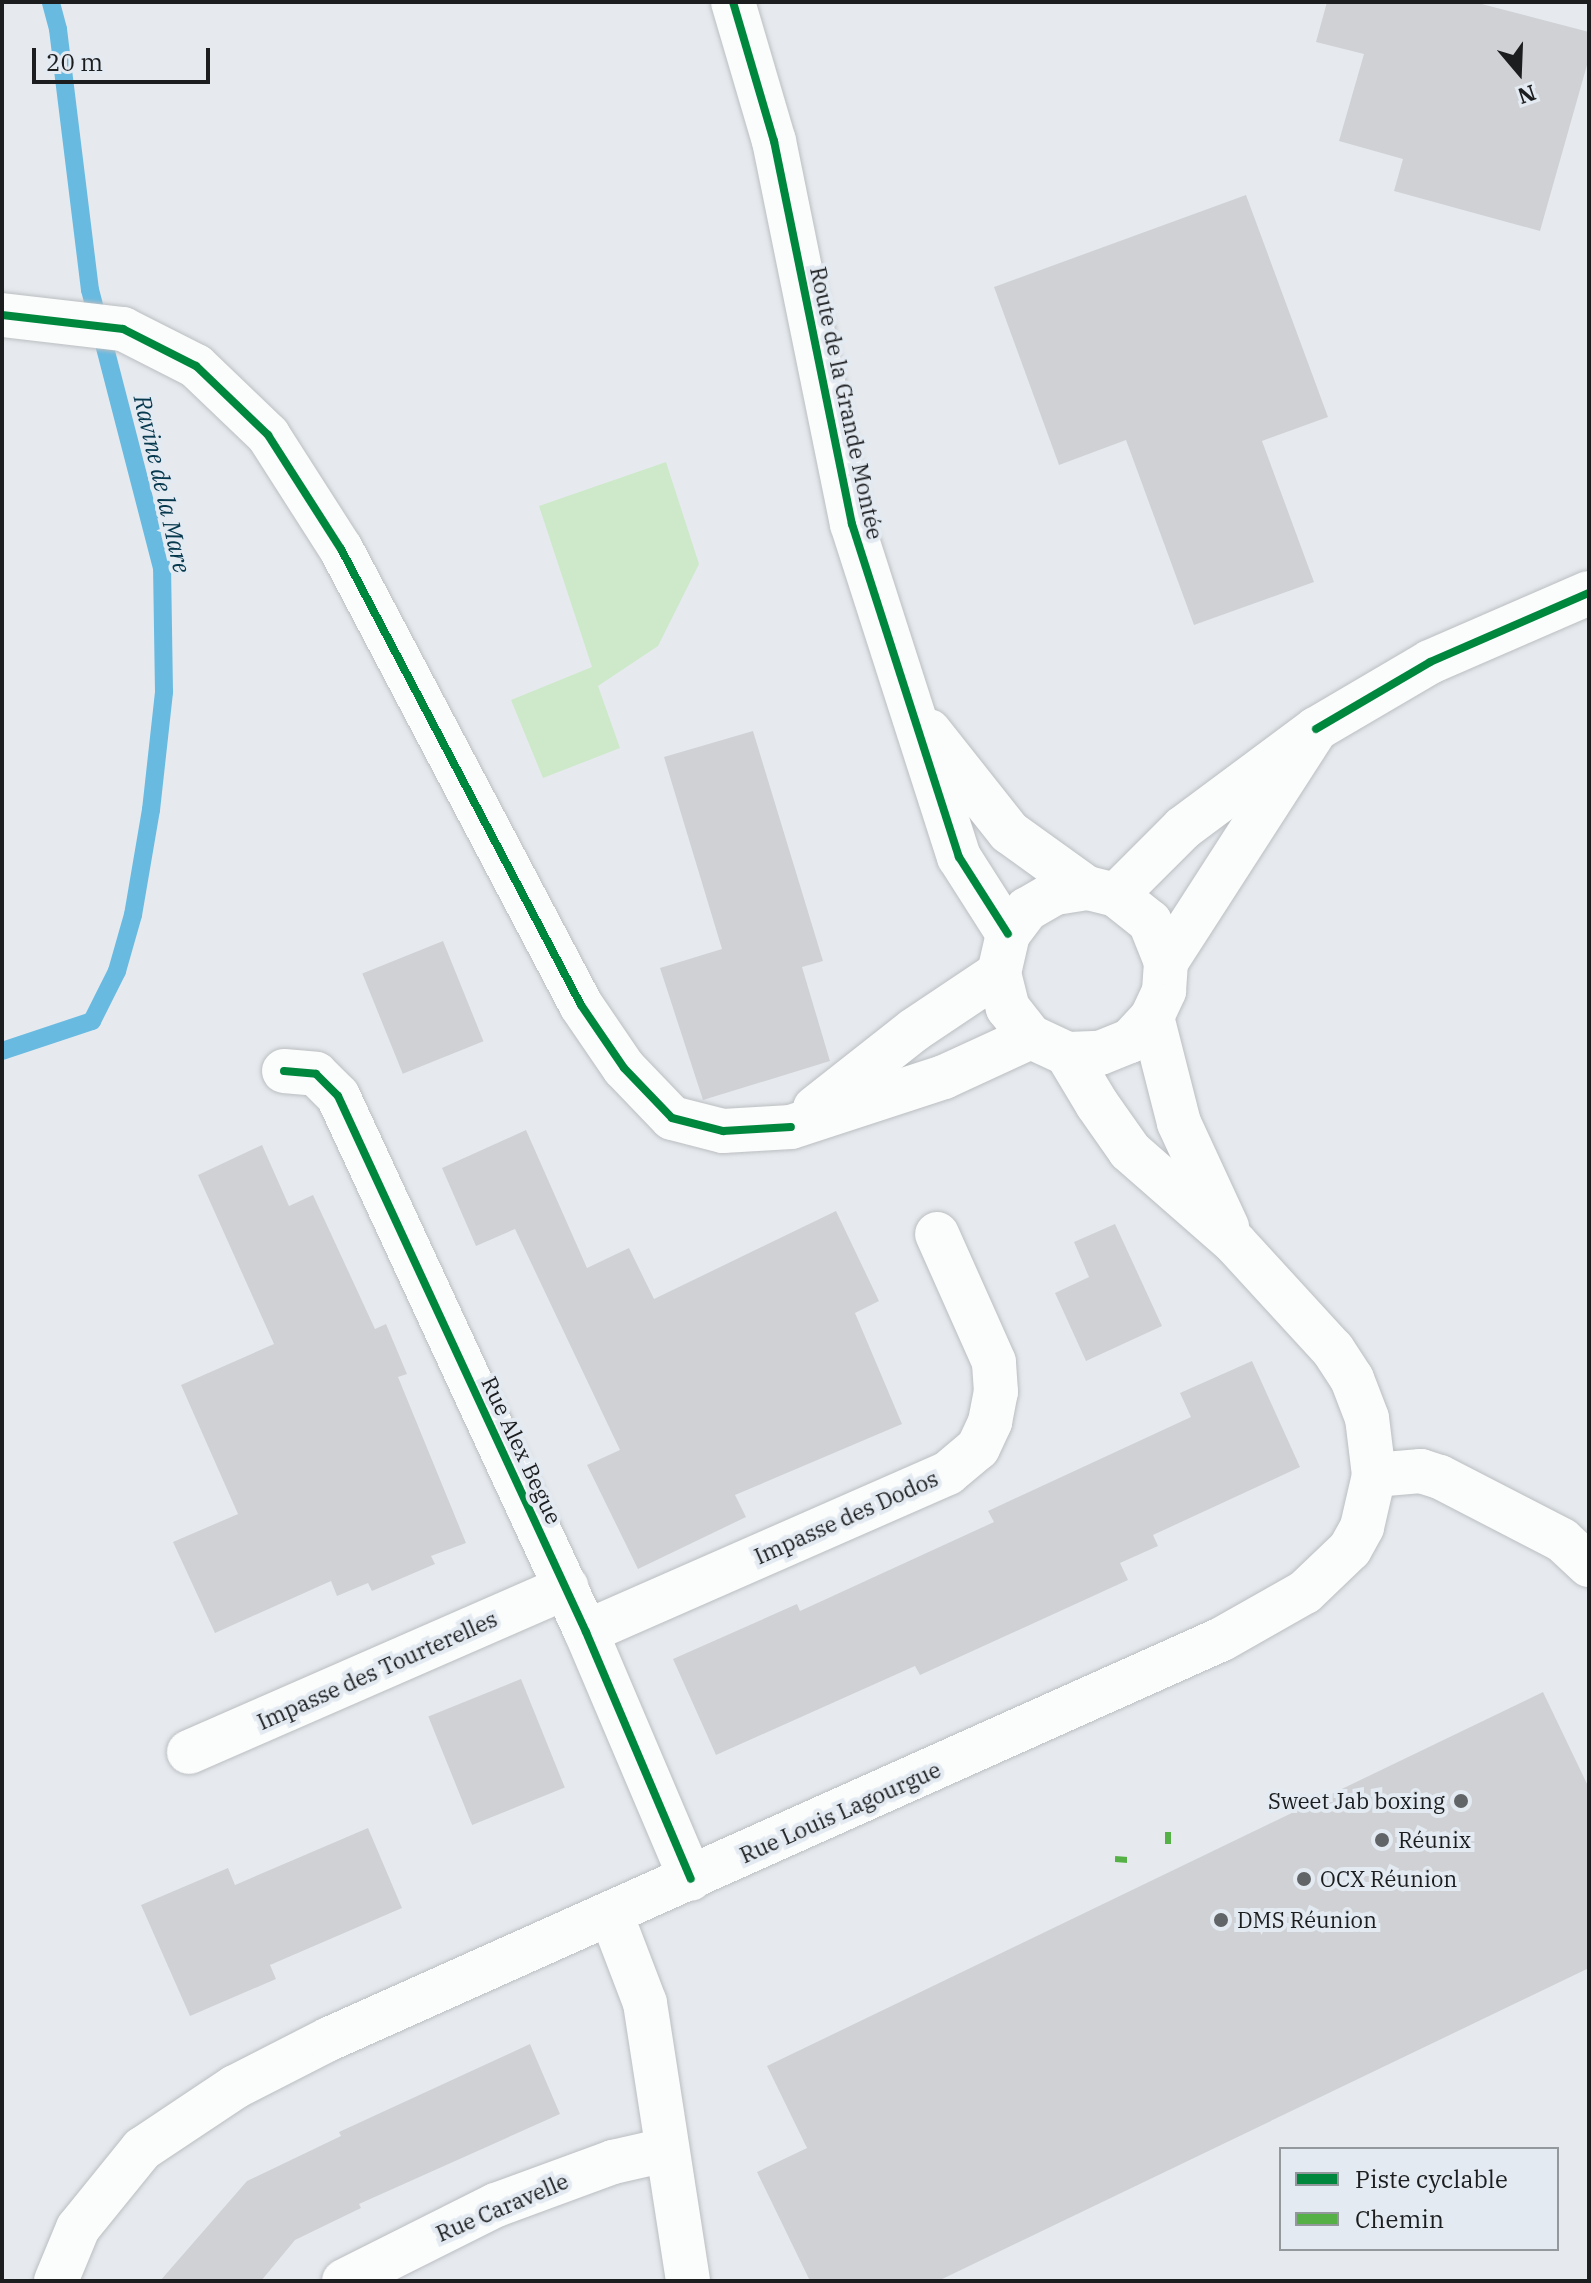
<!DOCTYPE html>
<meta charset="utf-8">
<style>
body{margin:0}
#map{position:relative;width:1591px;height:2283px;overflow:hidden;background:#e6eaee;font-family:"IBM Plex Serif",serif}
div>[style]{position:absolute}
[style*='--x']{left:calc(var(--x)*1px);top:calc(var(--y)*1px);width:calc(var(--w)*1px);rotate:calc(var(--a)*1deg)}
.green>*{inset:0;background:#cde9ca}
.stream>*{height:18px;margin:-9px;padding:0 9px;transform-origin:9px;border-radius:9px;background:#69bae1}
.building>*{inset:0;background:#cfd1d5;transform-origin:0 0}
.roads{filter:drop-shadow(0 0 2px #bbbec1) drop-shadow(0 0 2px #bbbec1)}
.minor>*{height:44px;margin:-22px;padding:0 22px;transform-origin:22px;border-radius:22px;background:#fbfcfc}
.major>*{height:44px;margin:-22px;padding:0 22px;transform-origin:22px;border-radius:22px;background:#fbfcfc}
.quiet>*{height:6px;margin-top:-3px;transform-origin:0;background:repeating-linear-gradient(90deg,#55b145 0 12px,transparent 0 18px)}
.cycleway>*{height:8px;margin:-4px;padding:0 4px;transform-origin:4px;border-radius:4px;background:#00873e}
.dots>*{width:22px;height:22px;translate:-50% -50%;box-sizing:border-box;border:4px solid #e3eaf1;border-radius:50%}
span{translate:-50% -50%;white-space:nowrap;text-align:center;line-height:1.15;-webkit-text-stroke:8px #e3eaf1;paint-order:stroke}
.street-label{font-size:22px;color:#1b1d1f}
.poi-label{font-size:22px;color:#1b1d1f}
.right{translate:-100% -50%;text-align:right}
.left{translate:0 -50%;text-align:left}
.water-label{font-size:24px;color:#06384e;font-style:italic}
.frame{position:absolute;inset:0;border:4px solid #1b1d1f;pointer-events:none}
.legend{position:absolute;left:1279px;top:2147px;width:280px;height:104px;box-sizing:border-box;background:#e3eaf1;border:2px solid #93989d;margin:0;padding:10px 14px;list-style:none;font-size:24px;color:#1b1d1f}
.legend li{display:flex;align-items:center;gap:16px;height:40px}
.legend b{width:40px;border:2px solid #93989d}
.north{position:absolute;left:1479px;top:32px;width:80px;height:80px;-webkit-text-stroke:6px #e3eaf1;paint-order:stroke;rotate:161deg;font-size:22px;font-weight:700;line-height:32px;text-align:center;color:#1b1d1f}
.north::after{content:'';display:block;margin:auto;width:28px;height:36px;background:#1b1d1f;clip-path:polygon(50% 0,100% 100%,50% 72%,0 100%)}
.scale{position:absolute;left:32px;top:48px;width:178px;height:36px;box-sizing:border-box;border:4px solid #1b1d1f;border-top:0;padding-left:10px;font-size:24px;line-height:28px;white-space:nowrap;color:#1b1d1f;-webkit-text-stroke:6px #e3eaf1;paint-order:stroke}
</style>
<div id="map">
<div class="green">
<i style="clip-path:polygon(666px 462px,699px 564px,658px 646px,598px 686px,620px 748px,543px 778px,511px 700px,592px 667px,539px 506px)"></i>
</div>
<div class="stream">
<i style="--x:2;--y:1051;--w:95;--a:-18.4"></i>
<i style="--x:92;--y:1021;--w:56;--a:-63.4"></i>
<i style="--x:117;--y:971;--w:58;--a:-74.1"></i>
<i style="--x:133;--y:915;--w:107;--a:-80.3"></i>
<i style="--x:151;--y:810;--w:119;--a:-83.7"></i>
<i style="--x:164;--y:692;--w:124;--a:-90.9"></i>
<i style="--x:162;--y:568;--w:287;--a:-104.5"></i>
<i style="--x:90;--y:290;--w:263;--a:-97"></i>
<i style="--x:58;--y:29;--w:28;--a:-105"></i>
</div>
<div class="building">
<i style="clip-path:polygon(1327px 2px,1474px 2px,1589px 32px,1589px 58px,1540px 231px,1394px 191px,1403px 159px,1339px 141px,1364px 54px,1316px 42px)"></i>
<i style="clip-path:polygon(1246px 195px,1328px 417px,1262px 441px,1314px 582px,1194px 625px,1126px 440px,1059px 465px,994px 287px)"></i>
<i style="clip-path:polygon(753px 731px,823px 961px,802px 967px,830px 1061px,703px 1100px,660px 968px,722px 949px,664px 757px)"></i>
<i style="left:443px;top:941px;width:108px;height:87px;rotate:68deg"></i>
<i style="clip-path:polygon(526px 1130px,587px 1268px,629px 1248px,654px 1299px,836px 1211px,879px 1301px,855px 1313px,902px 1424px,735px 1495px,746px 1517px,638px 1569px,587px 1465px,620px 1450px,515px 1229px,476px 1246px,442px 1168px)"></i>
<i style="clip-path:polygon(262px 1145px,289px 1206px,313px 1195px,375px 1329px,386px 1324px,407px 1374px,398px 1377px,466px 1543px,431px 1556px,435px 1564px,372px 1591px,368px 1583px,337px 1596px,331px 1581px,215px 1633px,173px 1542px,238px 1514px,181px 1385px,274px 1344px,198px 1175px)"></i>
<i style="clip-path:polygon(1115px 1224px,1162px 1326px,1086px 1361px,1055px 1293px,1089px 1277px,1074px 1242px)"></i>
<i style="clip-path:polygon(1252px 1361px,1300px 1467px,1153px 1535px,1158px 1546px,1120px 1563px,1128px 1580px,920px 1675px,915px 1666px,716px 1755px,673px 1659px,797px 1604px,800px 1611px,994px 1522px,988px 1511px,1191px 1417px,1180px 1393px)"></i>
<i style="left:521px;top:1679px;width:117px;height:100px;rotate:68deg"></i>
<i style="clip-path:polygon(1543px 1692px,1589px 1788px,1589px 1968px,938px 2281px,810px 2281px,757px 2172px,807px 2148px,767px 2066px)"></i>
<i style="clip-path:polygon(368px 1828px,402px 1908px,270px 1965px,276px 1979px,190px 2016px,141px 1905px,228px 1868px,235px 1885px)"></i>
<i style="clip-path:polygon(530px 2044px,560px 2114px,359px 2204px,361px 2208px,295px 2240px,261px 2281px,160px 2281px,247px 2181px,341px 2136px,339px 2132px)"></i>
</div>
<div class="roads">
<div class="minor">
<i style="--x:733;--y:2;--w:145;--a:73.6"></i>
<i style="--x:774;--y:141;--w:391;--a:78.5"></i>
<i style="--x:852;--y:524;--w:350;--a:72.2"></i>
<i style="--x:959;--y:857;--w:91;--a:57.5"></i>
<i style="--x:929;--y:731;--w:129;--a:51.6"></i>
<i style="--x:1009;--y:832;--w:96;--a:35.7"></i>
<i style="--x:284;--y:1071;--w:32;--a:5"></i>
<i style="--x:316;--y:1074;--w:31;--a:45"></i>
<i style="--x:338;--y:1096;--w:591;--a:65.17"></i>
<i style="--x:586;--y:1632;--w:268;--a:67"></i>
<i style="--x:1374;--y:1475;--w:47;--a:-4.9"></i>
<i style="--x:1421;--y:1471;--w:20;--a:18"></i>
<i style="--x:1440;--y:1477;--w:137;--a:27.3"></i>
<i style="--x:1562;--y:1540;--w:37;--a:43"></i>
<i style="--x:586;--y:1632;--w:395;--a:-23.7"></i>
<i style="--x:948;--y:1473;--w:39;--a:-40"></i>
<i style="--x:978;--y:1448;--w:29;--a:-65"></i>
<i style="--x:990;--y:1422;--w:31;--a:-79"></i>
<i style="--x:996;--y:1392;--w:30;--a:-94"></i>
<i style="--x:994;--y:1362;--w:140;--a:-114"></i>
<i style="--x:189;--y:1752;--w:412;--a:-23.6"></i>
<i style="--x:611;--y:1914;--w:95;--a:69.1"></i>
<i style="--x:645;--y:2003;--w:281;--a:81.2"></i>
<i style="--x:344;--y:2281;--w:170;--a:-26.6"></i>
<i style="--x:496;--y:2205;--w:125;--a:-20.2"></i>
<i style="--x:613;--y:2162;--w:54;--a:-12.8"></i>
</div>
<div class="major">
<i style="--x:2;--y:315;--w:122;--a:6.6"></i>
<i style="--x:123;--y:329;--w:82;--a:26.9"></i>
<i style="--x:196;--y:366;--w:100;--a:43.8"></i>
<i style="--x:268;--y:435;--w:135;--a:57.4"></i>
<i style="--x:341;--y:549;--w:515;--a:62.24"></i>
<i style="--x:581;--y:1005;--w:76;--a:55.7"></i>
<i style="--x:624;--y:1068;--w:69;--a:46.2"></i>
<i style="--x:672;--y:1118;--w:53;--a:14.3"></i>
<i style="--x:723;--y:1131;--w:68;--a:-3.4"></i>
<i style="--x:791;--y:1127;--w:161;--a:-18.1"></i>
<i style="--x:944;--y:1077;--w:96;--a:-24.7"></i>
<i style="--x:1116;--y:895;--w:95;--a:-45"></i>
<i style="--x:1183;--y:828;--w:166;--a:-36.7"></i>
<i style="--x:1316;--y:729;--w:132;--a:-30.4"></i>
<i style="--x:1430;--y:662;--w:173;--a:-23.5"></i>
<i style="--x:1166;--y:962;--w:43;--a:-111.8"></i>
<i style="--x:1150;--y:922;--w:43;--a:-141.5"></i>
<i style="--x:1116;--y:895;--w:30;--a:-166"></i>
<i style="--x:1087;--y:888;--w:32;--a:171"></i>
<i style="--x:1055;--y:893;--w:32;--a:150"></i>
<i style="--x:1027;--y:909;--w:31;--a:127"></i>
<i style="--x:1008;--y:934;--w:40;--a:103"></i>
<i style="--x:999;--y:973;--w:36;--a:76"></i>
<i style="--x:1008;--y:1008;--w:37;--a:52"></i>
<i style="--x:1031;--y:1037;--w:40;--a:25"></i>
<i style="--x:1067;--y:1054;--w:33;--a:-2"></i>
<i style="--x:1100;--y:1053;--w:32;--a:-22"></i>
<i style="--x:1130;--y:1041;--w:33;--a:-47"></i>
<i style="--x:1152;--y:1017;--w:29;--a:-65"></i>
<i style="--x:1164;--y:991;--w:29;--a:-86"></i>
<i style="--x:1166;--y:962;--w:277;--a:-57.2"></i>
<i style="--x:1152;--y:1017;--w:109;--a:75.7"></i>
<i style="--x:1179;--y:1123;--w:115;--a:65.2"></i>
<i style="--x:815;--y:1108;--w:126;--a:-38.2"></i>
<i style="--x:914;--y:1030;--w:102;--a:-33.8"></i>
<i style="--x:56;--y:2281;--w:57;--a:-67.5"></i>
<i style="--x:78;--y:2228;--w:102;--a:-51"></i>
<i style="--x:142;--y:2149;--w:112;--a:-33.7"></i>
<i style="--x:235;--y:2087;--w:106;--a:-27.1"></i>
<i style="--x:329;--y:2039;--w:978;--a:-24.13"></i>
<i style="--x:1222;--y:1639;--w:95;--a:-29.5"></i>
<i style="--x:1305;--y:1592;--w:62;--a:-43.7"></i>
<i style="--x:1350;--y:1549;--w:25;--a:-61"></i>
<i style="--x:1362;--y:1527;--w:53;--a:-77"></i>
<i style="--x:1374;--y:1475;--w:57;--a:-97"></i>
<i style="--x:1367;--y:1418;--w:42;--a:-111"></i>
<i style="--x:1352;--y:1379;--w:35;--a:-123"></i>
<i style="--x:1333;--y:1350;--w:145;--a:-132.5"></i>
<i style="--x:1235;--y:1243;--w:140;--a:-138.8"></i>
<i style="--x:1130;--y:1151;--w:57;--a:-125.1"></i>
<i style="--x:1097;--y:1104;--w:58;--a:-121"></i>
</div>
</div>
<div class="quiet">
<i style="--x:1168;--y:1832;--w:12;--a:90"></i>
<i style="--x:1115;--y:1859;--w:13;--a:4"></i>
</div>
<div class="cycleway">
<i style="--x:733;--y:2;--w:145;--a:73.6"></i>
<i style="--x:774;--y:141;--w:391;--a:78.5"></i>
<i style="--x:852;--y:524;--w:350;--a:72.2"></i>
<i style="--x:959;--y:857;--w:91;--a:57.5"></i>
<i style="--x:2;--y:315;--w:122;--a:6.6"></i>
<i style="--x:123;--y:329;--w:82;--a:26.9"></i>
<i style="--x:196;--y:366;--w:100;--a:43.8"></i>
<i style="--x:268;--y:435;--w:135;--a:57.4"></i>
<i style="--x:341;--y:549;--w:515;--a:62.24"></i>
<i style="--x:581;--y:1005;--w:76;--a:55.7"></i>
<i style="--x:624;--y:1068;--w:69;--a:46.2"></i>
<i style="--x:672;--y:1118;--w:53;--a:14.3"></i>
<i style="--x:723;--y:1131;--w:68;--a:-3.4"></i>
<i style="--x:1316;--y:729;--w:132;--a:-30.4"></i>
<i style="--x:1430;--y:662;--w:173;--a:-23.5"></i>
<i style="--x:284;--y:1071;--w:32;--a:5"></i>
<i style="--x:316;--y:1074;--w:31;--a:45"></i>
<i style="--x:338;--y:1096;--w:591;--a:65.17"></i>
<i style="--x:586;--y:1632;--w:268;--a:67"></i>
</div>
<div class="dots">
<i style="left:1461px;top:1801px;background:#626567"></i>
<i style="left:1382px;top:1840px;background:#626567"></i>
<i style="left:1304px;top:1879px;background:#626567"></i>
<i style="left:1221px;top:1920px;background:#626567"></i>
</div>
<div class="street-label">
<span style="left:847px;top:403px;rotate:78deg">Route de la Grande Montée</span>
<span style="left:522px;top:1450px;rotate:65deg">Rue Alex Begue</span>
<span style="left:846px;top:1517px;rotate:-24deg">Impasse des Dodos</span>
<span style="left:377px;top:1670px;rotate:-24deg">Impasse des Tourterelles</span>
<span style="left:840px;top:1812px;rotate:-24deg">Rue Louis Lagourgue</span>
<span style="left:502px;top:2207px;rotate:-23deg">Rue Caravelle</span>
</div>
<div class="poi-label">
<span class="right" style="left:1445px;top:1801px">Sweet Jab boxing</span>
<span class="left" style="left:1398px;top:1840px">Réunix</span>
<span class="left" style="left:1320px;top:1879px">OCX Réunion</span>
<span class="left" style="left:1237px;top:1920px">DMS Réunion</span>
</div>
<div class="water-label">
<span style="left:162px;top:484px;rotate:77deg">Ravine de la Mare</span>
</div>
<div class="frame"></div>
<ul class="legend">
<li><b style="height:10px;background:#00873e"></b>Piste cyclable</li>
<li><b style="height:10px;background:#55b145"></b>Chemin</li>
</ul>
<div class="north">N</div>
<div class="scale">20 m</div>
</div>
